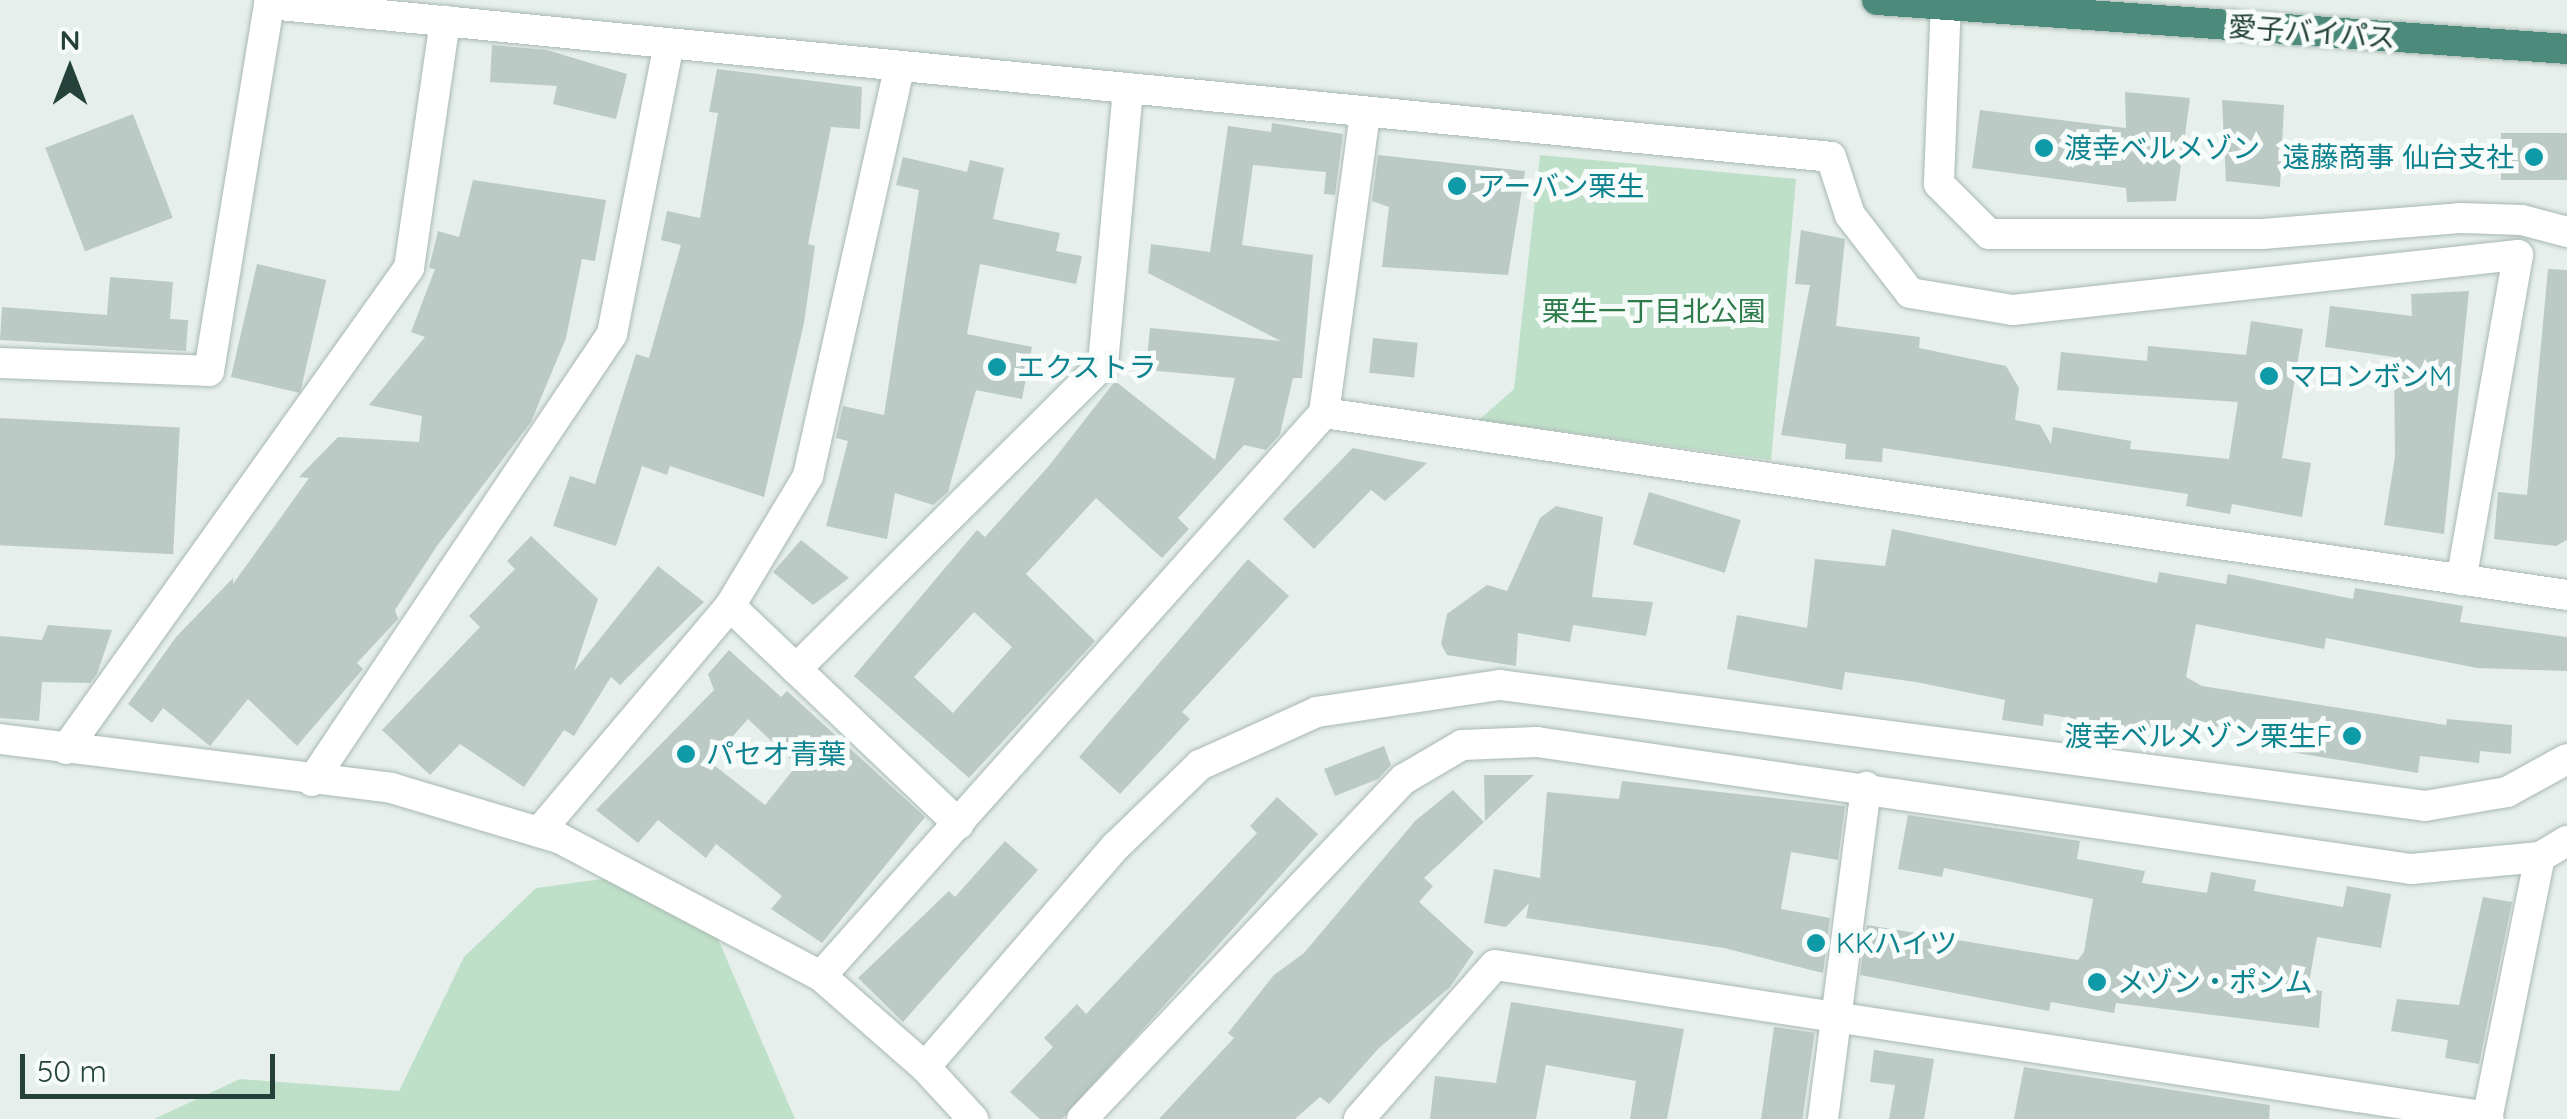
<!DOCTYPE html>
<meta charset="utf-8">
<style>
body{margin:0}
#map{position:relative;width:2567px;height:1119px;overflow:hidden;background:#e6efeb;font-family:Quicksand,"Noto Sans JP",sans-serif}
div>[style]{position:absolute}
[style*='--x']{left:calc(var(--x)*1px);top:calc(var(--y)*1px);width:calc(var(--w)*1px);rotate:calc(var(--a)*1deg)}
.green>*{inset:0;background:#bfe0c8}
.building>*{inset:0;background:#bbcac4;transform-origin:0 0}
.roads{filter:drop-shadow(0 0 2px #a8b8b2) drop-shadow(0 0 2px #a8b8b2)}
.minor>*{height:30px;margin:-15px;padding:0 15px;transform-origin:15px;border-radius:15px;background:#fff}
.trunk>*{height:30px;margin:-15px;padding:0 15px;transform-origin:15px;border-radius:15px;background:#4c8a7c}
.dots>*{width:28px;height:28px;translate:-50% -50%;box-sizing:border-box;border:5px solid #f7fbf9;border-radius:50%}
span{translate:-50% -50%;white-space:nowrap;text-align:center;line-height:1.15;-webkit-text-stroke:10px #f7fbf9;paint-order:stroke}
.street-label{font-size:28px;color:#24423a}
.culture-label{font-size:28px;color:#0d838f}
.left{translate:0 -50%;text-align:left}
.right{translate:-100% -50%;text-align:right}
.park-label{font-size:28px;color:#2d7a4b}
.north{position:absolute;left:20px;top:20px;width:100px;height:100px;-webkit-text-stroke:8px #f7fbf9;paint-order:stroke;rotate:0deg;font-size:28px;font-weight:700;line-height:40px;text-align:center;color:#24423a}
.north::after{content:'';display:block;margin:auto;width:35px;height:45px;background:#24423a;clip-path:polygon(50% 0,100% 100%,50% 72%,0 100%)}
.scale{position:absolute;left:20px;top:1054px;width:255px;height:45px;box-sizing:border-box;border:5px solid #24423a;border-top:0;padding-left:12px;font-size:30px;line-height:35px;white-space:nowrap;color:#24423a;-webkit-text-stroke:8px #f7fbf9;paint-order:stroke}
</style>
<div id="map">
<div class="green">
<i style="clip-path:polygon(1540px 155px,1796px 179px,1771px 460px,1479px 420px,1514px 389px)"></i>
<i style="clip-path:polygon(654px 872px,701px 899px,795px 1119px,154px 1119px,240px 1079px,399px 1091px,464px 957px,536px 888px)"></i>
</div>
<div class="building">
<i style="clip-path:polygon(492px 45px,547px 50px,627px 74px,616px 119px,553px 104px,557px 86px,490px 82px)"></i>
<i style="clip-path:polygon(717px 69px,862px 87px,860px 129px,831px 127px,808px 244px,815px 246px,804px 323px,764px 497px,670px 466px,667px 475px,642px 466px,616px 546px,553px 526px,570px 476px,595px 484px,636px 354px,649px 358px,681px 245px,661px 240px,667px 211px,700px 218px,718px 113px,709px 112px)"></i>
<i style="clip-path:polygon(2125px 92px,2190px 98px,2176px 201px,2127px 202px,2126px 188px,1972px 168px,1980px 110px,2126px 128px)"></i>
<i style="clip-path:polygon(2222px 100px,2284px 105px,2280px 187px,2226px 181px)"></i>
<i style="left:133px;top:114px;width:111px;height:94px;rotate:69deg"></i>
<i style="clip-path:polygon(evenodd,1272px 123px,1343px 134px,1335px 195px,1324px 194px,1326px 172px,1253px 165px,1242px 245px,1313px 255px,1302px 378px,1293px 378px,1280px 434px,1266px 450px,1244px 445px,1178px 518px,1189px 529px,1162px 558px,1096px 498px,1026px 574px,1095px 641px,969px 778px,854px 676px,977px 530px,985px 537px,1048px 467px,1115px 381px,1215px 460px,1235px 378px,1146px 370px,1150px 328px,1281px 341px,1148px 273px,1151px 244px,1210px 252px,1228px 126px,1271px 132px,1272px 123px,974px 612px,1012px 647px,953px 713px,914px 677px,974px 612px)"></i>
<i style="left:2567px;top:133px;width:47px;height:66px;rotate:90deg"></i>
<i style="clip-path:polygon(1378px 155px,1525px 171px,1508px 275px,1382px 267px,1389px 207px,1372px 201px)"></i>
<i style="clip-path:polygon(903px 157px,967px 172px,970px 160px,1004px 168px,993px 219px,1060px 233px,1056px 251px,1082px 256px,1076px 284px,980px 264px,967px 334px,1032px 347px,1022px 399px,976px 390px,948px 492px,933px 505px,895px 493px,887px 539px,826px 526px,848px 441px,836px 438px,843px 406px,884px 415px,919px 190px,896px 185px)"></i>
<i style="clip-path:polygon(473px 180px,606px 200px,595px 261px,582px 259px,566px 338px,531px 422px,437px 546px,395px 610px,398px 619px,357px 663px,363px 669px,297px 746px,248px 699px,210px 746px,163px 708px,152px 723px,128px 704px,176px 637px,233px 578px,233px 584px,309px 478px,299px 477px,338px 437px,419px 442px,422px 416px,369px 405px,425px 337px,411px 332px,435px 269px,429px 268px,438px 231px,459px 237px)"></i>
<i style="clip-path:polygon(1801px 230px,1845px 239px,1836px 326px,1920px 337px,1919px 348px,2006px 366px,2019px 388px,2015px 420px,2040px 425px,2051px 444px,2053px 427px,2131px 441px,2130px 449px,2229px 459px,2238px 402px,2057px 390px,2061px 352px,2147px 361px,2148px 346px,2246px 355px,2251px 321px,2303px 329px,2282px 458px,2311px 463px,2302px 517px,2232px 504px,2230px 514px,2186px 506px,2188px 494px,1883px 448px,1882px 462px,1845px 459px,1846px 444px,1781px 435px,1810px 285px,1795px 284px)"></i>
<i style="left:257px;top:264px;width:71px;height:116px;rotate:13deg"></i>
<i style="clip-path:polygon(2548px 269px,2567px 270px,2567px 540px,2556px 546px,2494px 539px,2498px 492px,2527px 495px)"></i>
<i style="clip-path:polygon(110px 277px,173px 282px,170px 319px,188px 320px,186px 351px,0 340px,2px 307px,107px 315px)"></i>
<i style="clip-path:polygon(2469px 291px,2444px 534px,2384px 525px,2395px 457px,2394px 357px,2325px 347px,2330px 306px,2412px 316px,2411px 294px)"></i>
<i style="left:1373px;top:338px;width:45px;height:35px;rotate:6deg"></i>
<i style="left:0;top:418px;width:180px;height:127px;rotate:3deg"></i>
<i style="clip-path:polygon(1353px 448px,1427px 463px,1385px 501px,1371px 490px,1314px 549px,1283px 519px)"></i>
<i style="left:1649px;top:492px;width:96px;height:55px;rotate:17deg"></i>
<i style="clip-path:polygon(1556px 506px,1603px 517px,1592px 597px,1653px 602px,1646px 636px,1573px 625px,1570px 642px,1518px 633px,1516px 666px,1447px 655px,1441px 644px,1447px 614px,1487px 585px,1507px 591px,1540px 518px)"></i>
<i style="clip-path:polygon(1892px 529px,2157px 583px,2159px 572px,2226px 584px,2228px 574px,2353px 599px,2355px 588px,2463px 606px,2460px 622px,2567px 637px,2567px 671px,2477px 668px,2326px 638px,2324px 649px,2196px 624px,2186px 677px,2202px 686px,2446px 725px,2447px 719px,2512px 725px,2511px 754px,2480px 751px,2479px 763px,2420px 756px,2418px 773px,2279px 750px,2281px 734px,2196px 724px,2193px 737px,2044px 714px,2043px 726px,2002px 720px,2005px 700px,1916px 682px,1845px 672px,1842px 690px,1727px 669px,1737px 615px,1807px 628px,1815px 559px,1885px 566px)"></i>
<i style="clip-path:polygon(531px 536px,598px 599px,574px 671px,658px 566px,704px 602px,620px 685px,611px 677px,574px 736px,564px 730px,524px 787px,460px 744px,430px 775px,382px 730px,480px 627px,469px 616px,515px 569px,507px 561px)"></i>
<i style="clip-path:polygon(801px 540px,849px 578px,813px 605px,773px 572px)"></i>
<i style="clip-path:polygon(1248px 559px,1289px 596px,1182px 712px,1190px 719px,1120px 794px,1079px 757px)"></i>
<i style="clip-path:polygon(48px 625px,112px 630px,97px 674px,90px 683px,42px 682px,39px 721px,0 718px,0 636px,42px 640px)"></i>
<i style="clip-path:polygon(evenodd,729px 650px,781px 697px,787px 691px,925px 817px,822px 943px,771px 909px,782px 896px,716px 844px,706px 858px,658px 820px,638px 843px,596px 810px,714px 690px,708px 674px,729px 650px,748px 719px,797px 765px,765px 805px,710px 762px,748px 719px)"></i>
<i style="clip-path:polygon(1384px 746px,1391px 765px,1378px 779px,1335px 796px,1324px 769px)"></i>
<i style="clip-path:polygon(1484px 775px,1534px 775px,1485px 821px)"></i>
<i style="clip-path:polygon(1622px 781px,1845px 806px,1838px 860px,1791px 852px,1781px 909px,1830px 918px,1823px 973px,1724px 948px,1526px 918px,1529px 903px,1506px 927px,1484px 923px,1494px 869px,1540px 878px,1547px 792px,1619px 799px)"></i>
<i style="clip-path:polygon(1453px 790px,1484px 822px,1424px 878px,1433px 886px,1419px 902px,1474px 952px,1450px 987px,1379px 1048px,1329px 1104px,1320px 1097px,1295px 1119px,1159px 1119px,1234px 1038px,1228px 1033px,1274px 975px,1304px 953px,1415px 821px)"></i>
<i style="clip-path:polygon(1277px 797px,1318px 834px,1062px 1119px,1040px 1119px,1010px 1092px,1053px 1047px,1044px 1038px,1077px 1004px,1086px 1014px,1257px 833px,1250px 826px)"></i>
<i style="clip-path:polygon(1908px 815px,2080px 841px,2077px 859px,2145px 871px,2142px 883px,2207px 893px,2211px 872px,2256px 880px,2254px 891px,2343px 907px,2347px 886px,2391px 894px,2381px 948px,2317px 937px,2308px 989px,2322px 991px,2319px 1028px,2116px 1003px,2114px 1013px,2051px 1002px,2049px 1011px,1860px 975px,1867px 925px,2078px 960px,2084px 952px,2093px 899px,1944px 868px,1942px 877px,1898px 869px)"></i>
<i style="clip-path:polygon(1005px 841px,1038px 870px,903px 1022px,858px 978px,949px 891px,955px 897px)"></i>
<i style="clip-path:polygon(2483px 897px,2512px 902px,2479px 1064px,2445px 1058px,2448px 1040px,2391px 1031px,2397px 999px,2459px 1005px)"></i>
<i style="clip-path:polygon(1511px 1002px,1684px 1029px,1667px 1119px,1630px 1119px,1636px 1081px,1546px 1065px,1536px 1119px,1430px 1119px,1435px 1076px,1496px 1083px)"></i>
<i style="left:1774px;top:1027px;width:41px;height:93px;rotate:8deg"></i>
<i style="clip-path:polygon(1874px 1050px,1934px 1059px,1924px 1119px,1889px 1119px,1895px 1085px,1870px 1082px)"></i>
<i style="clip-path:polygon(2024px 1067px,2270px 1105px,2269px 1119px,2014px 1119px)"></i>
</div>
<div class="roads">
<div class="minor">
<i style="--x:1946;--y:0;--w:184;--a:92.2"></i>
<i style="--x:1939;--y:184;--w:71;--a:45"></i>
<i style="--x:1989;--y:234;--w:273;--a:0"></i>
<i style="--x:2262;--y:234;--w:198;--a:-4.6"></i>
<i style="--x:2459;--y:218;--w:63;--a:1.8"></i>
<i style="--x:2522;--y:220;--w:47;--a:14.9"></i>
<i style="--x:0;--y:363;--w:209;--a:2.2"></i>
<i style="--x:209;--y:371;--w:372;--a:-80.7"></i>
<i style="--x:269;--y:4;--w:1569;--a:5.59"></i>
<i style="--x:1831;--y:157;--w:61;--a:71.9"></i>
<i style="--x:1850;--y:215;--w:98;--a:52.4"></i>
<i style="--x:1910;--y:293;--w:104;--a:9.4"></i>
<i style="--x:2013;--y:310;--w:508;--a:-6.22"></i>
<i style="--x:2518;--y:255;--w:330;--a:99.9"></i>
<i style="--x:1324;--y:413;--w:1256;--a:8.33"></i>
<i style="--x:730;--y:606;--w:316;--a:43.6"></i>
<i style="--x:796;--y:669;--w:433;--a:-44.8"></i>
<i style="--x:1103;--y:364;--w:277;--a:-84.8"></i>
<i style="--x:0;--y:739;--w:394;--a:7.1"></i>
<i style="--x:391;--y:788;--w:175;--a:16.6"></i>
<i style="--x:559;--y:838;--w:296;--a:27.8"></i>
<i style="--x:821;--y:976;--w:138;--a:41.2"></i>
<i style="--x:925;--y:1067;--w:292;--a:-49.2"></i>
<i style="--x:1116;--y:846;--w:117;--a:-44"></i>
<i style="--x:1200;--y:765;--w:128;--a:-24.4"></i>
<i style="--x:1317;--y:712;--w:185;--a:-8.4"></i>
<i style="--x:1500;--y:685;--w:933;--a:7.45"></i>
<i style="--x:2425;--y:806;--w:83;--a:-9.7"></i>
<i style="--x:2507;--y:792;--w:68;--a:-28.8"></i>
<i style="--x:66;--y:749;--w:591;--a:-54.51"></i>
<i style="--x:409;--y:268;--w:250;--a:-81.7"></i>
<i style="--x:312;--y:781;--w:538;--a:-56.13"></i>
<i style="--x:612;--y:334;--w:296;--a:-78.9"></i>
<i style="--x:539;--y:832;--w:296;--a:-49.8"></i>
<i style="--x:730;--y:606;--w:152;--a:-59"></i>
<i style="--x:808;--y:476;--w:420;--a:-77.4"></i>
<i style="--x:821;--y:976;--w:755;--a:-48.22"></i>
<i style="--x:1324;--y:413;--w:303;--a:-82.2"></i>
<i style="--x:925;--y:1067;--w:71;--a:47.3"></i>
<i style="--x:1082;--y:1119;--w:468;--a:-46.6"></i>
<i style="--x:1404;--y:779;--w:67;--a:-30.4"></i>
<i style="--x:1462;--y:745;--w:75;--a:-2.3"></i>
<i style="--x:1537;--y:742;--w:883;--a:8.27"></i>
<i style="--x:2411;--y:869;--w:130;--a:-5.3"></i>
<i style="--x:2540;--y:857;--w:31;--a:-31"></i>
<i style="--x:1359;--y:1119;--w:205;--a:-48.6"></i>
<i style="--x:1495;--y:965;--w:1005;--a:8.7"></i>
<i style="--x:1823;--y:1119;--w:335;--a:-82.6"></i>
<i style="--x:2487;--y:1119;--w:267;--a:-78.6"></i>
</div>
<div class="trunk">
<i style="--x:1877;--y:0;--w:692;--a:4.06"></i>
</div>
</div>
<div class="dots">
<i style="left:2044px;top:148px;background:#0f9aa8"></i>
<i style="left:2534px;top:157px;background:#0f9aa8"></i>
<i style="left:1457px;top:186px;background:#0f9aa8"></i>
<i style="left:997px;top:367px;background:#0f9aa8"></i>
<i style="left:2269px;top:376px;background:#0f9aa8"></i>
<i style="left:2352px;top:736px;background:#0f9aa8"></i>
<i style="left:686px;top:754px;background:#0f9aa8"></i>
<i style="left:1816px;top:943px;background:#0f9aa8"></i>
<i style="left:2097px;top:982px;background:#0f9aa8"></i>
</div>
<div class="street-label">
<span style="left:2312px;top:32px;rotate:4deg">愛子バイパス</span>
</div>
<div class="culture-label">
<span class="left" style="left:2064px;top:148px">渡幸ベルメゾン</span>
<span class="right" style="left:2514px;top:157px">遠藤商事 仙台支社</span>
<span class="left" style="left:1477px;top:186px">アーバン栗生</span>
<span class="left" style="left:1017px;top:367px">エクストラ</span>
<span class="left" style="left:2289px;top:376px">マロンボンM</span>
<span class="right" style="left:2332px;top:736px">渡幸ベルメゾン栗生F</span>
<span class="left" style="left:706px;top:754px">パセオ青葉</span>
<span class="left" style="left:1836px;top:943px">KKハイツ</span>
<span class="left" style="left:2117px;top:982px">メゾン・ポンム</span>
</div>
<div class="park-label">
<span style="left:1654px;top:311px">栗生一丁目北公園</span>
</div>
<div class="north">N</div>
<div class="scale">50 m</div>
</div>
